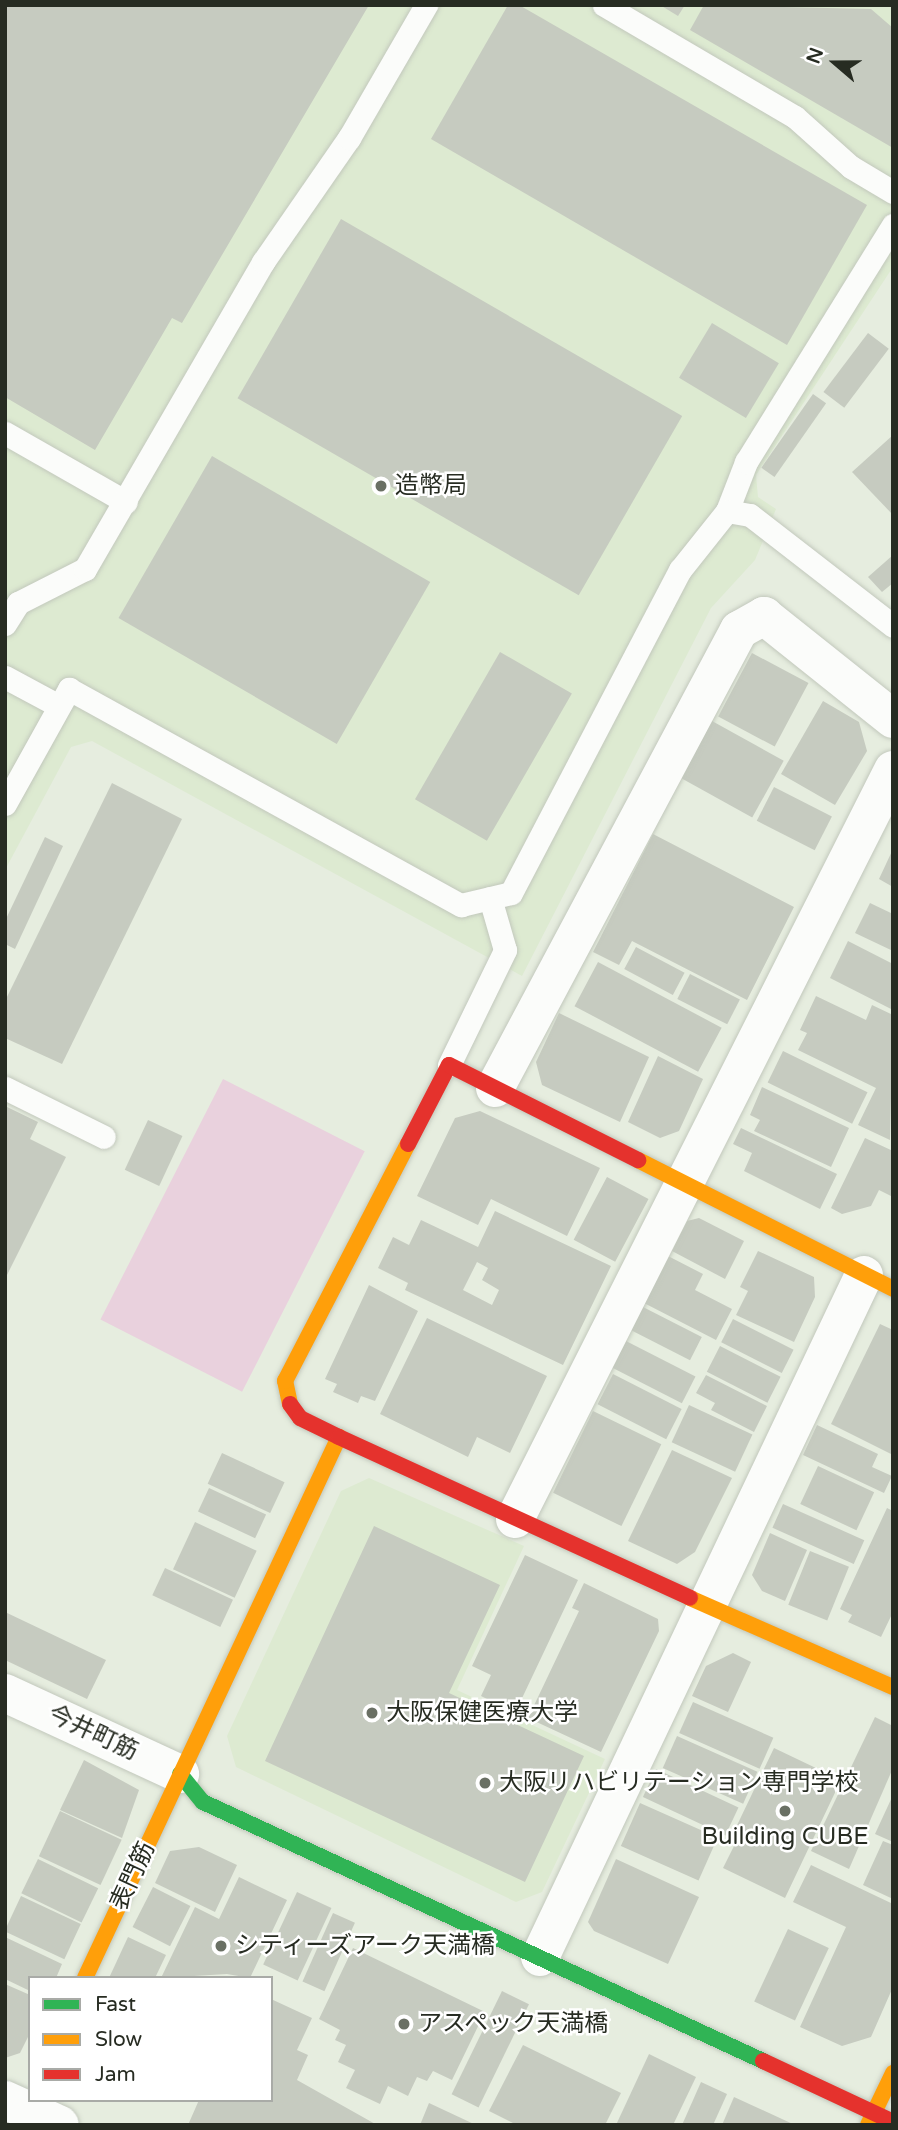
<!DOCTYPE html>
<meta charset="utf-8">
<style>
body{margin:0}
#map{position:relative;width:898px;height:2130px;overflow:hidden;background:#e6eddf;font-family:"Varela Round","Noto Sans JP",sans-serif}
div>[style]{position:absolute}
[style*='--x']{left:calc(var(--x)*1px);top:calc(var(--y)*1px);width:calc(var(--w)*1px);rotate:calc(var(--a)*1deg)}
.built>*{inset:0;background:#ddead1}
.green>*{inset:0;background:#e9d1dd;transform-origin:0 0}
.building>*{inset:0;background:#c6cbc0;transform-origin:0 0}
.roads{filter:drop-shadow(0 0 2px #c2c8bc) drop-shadow(0 0 2px #c2c8bc)}
.lane>*{height:23px;margin:-11.5px;padding:0 11.5px;transform-origin:11.5px;border-radius:11.5px;background:#fbfcfa}
.street>*{height:38px;margin:-19px;padding:0 19px;transform-origin:19px;border-radius:19px;background:#fbfcfa}
.fast>*{height:16px;margin:-8px;padding:0 8px;transform-origin:8px;border-radius:8px;background:#30b455}
.slow>*{height:16px;margin:-8px;padding:0 8px;transform-origin:8px;border-radius:8px;background:#ff9f0a}
.jam>*{height:16px;margin:-8px;padding:0 8px;transform-origin:8px;border-radius:8px;background:#e5322d}
.dots>*{width:19px;height:19px;translate:-50% -50%;box-sizing:border-box;border:4px solid #fff;border-radius:50%}
span{translate:-50% -50%;white-space:nowrap;text-align:center;line-height:1.15;-webkit-text-stroke:5px #fff;paint-order:stroke}
.poi-label{font-size:24px;color:#272c22}
.left{translate:0 -50%;text-align:left}
.street-label{font-size:24px;color:#272c22}
.frame{position:absolute;inset:0;border:7px solid #272c22;pointer-events:none}
.legend{position:absolute;left:28px;top:1976px;width:245px;height:126px;box-sizing:border-box;background:#fff;border:2px solid #a9aba7;margin:0;padding:9px 12px;list-style:none;font-size:21px;color:#272c22}
.legend li{display:flex;align-items:center;gap:14px;height:35px}
.legend b{width:35px;border:2px solid #a9aba7}
.north{position:absolute;left:800px;top:28px;width:70px;height:70px;-webkit-text-stroke:5px #fff;paint-order:stroke;rotate:290deg;font-size:19px;font-weight:700;line-height:28px;text-align:center;color:#272c22}
.north::after{content:'';display:block;margin:auto;width:24px;height:32px;background:#272c22;clip-path:polygon(50% 0,100% 100%,50% 72%,0 100%)}
</style>
<div id="map">
<div class="built">
<i style="clip-path:polygon(5px 5px,893px 5px,893px 267px,756px 475px,758px 497px,776px 509px,755px 560px,711px 608px,522px 976px,92px 741px,71px 747px,5px 870px)"></i>
<i style="clip-path:polygon(369px 1478px,524px 1546px,457px 1690px,605px 1759px,542px 1892px,516px 1902px,236px 1767px,227px 1736px,341px 1491px)"></i>
</div>
<div class="green">
<i style="left:223px;top:1079px;width:159px;height:270px;rotate:27deg"></i>
</div>
<div class="building">
<i style="clip-path:polygon(5px 5px,369px 5px,182px 323px,172px 318px,95px 450px,5px 397px)"></i>
<i style="clip-path:polygon(508px 5px,519px 5px,867px 205px,787px 345px,431px 139px)"></i>
<i style="clip-path:polygon(660px 5px,685px 5px,678px 16px)"></i>
<i style="clip-path:polygon(704px 5px,871px 9px,893px 28px,893px 148px,690px 30px)"></i>
<i style="left:341px;top:219px;width:394px;height:207px;rotate:30deg"></i>
<i style="left:712px;top:323px;width:78px;height:64px;rotate:31deg"></i>
<i style="left:868px;top:333px;width:26px;height:74px;rotate:37deg"></i>
<i style="left:813px;top:394px;width:16px;height:90px;rotate:35deg"></i>
<i style="clip-path:polygon(893px 435px,893px 515px,852px 472px)"></i>
<i style="left:212px;top:456px;width:252px;height:187px;rotate:30deg"></i>
<i style="clip-path:polygon(893px 555px,893px 583px,882px 592px,868px 577px)"></i>
<i style="left:500px;top:652px;width:83px;height:170px;rotate:30deg"></i>
<i style="left:752px;top:653px;width:64px;height:72px;rotate:28deg"></i>
<i style="clip-path:polygon(823px 701px,859px 722px,867px 751px,835px 805px,781px 774px)"></i>
<i style="left:712px;top:721px;width:82px;height:65px;rotate:29deg"></i>
<i style="clip-path:polygon(112px 783px,182px 819px,62px 1064px,5px 1038px,5px 1001px)"></i>
<i style="left:774px;top:787px;width:65px;height:38px;rotate:27deg"></i>
<i style="clip-path:polygon(653px 834px,794px 907px,747px 1000px,632px 941px,619px 965px,593px 952px)"></i>
<i style="clip-path:polygon(45px 837px,63px 846px,15px 949px,5px 944px,5px 921px)"></i>
<i style="clip-path:polygon(893px 849px,893px 887px,879px 879px)"></i>
<i style="clip-path:polygon(870px 903px,893px 914px,893px 951px,855px 933px)"></i>
<i style="clip-path:polygon(848px 941px,893px 964px,893px 1010px,830px 978px)"></i>
<i style="left:636px;top:947px;width:55px;height:25px;rotate:28deg"></i>
<i style="left:598px;top:962px;width:140px;height:50px;rotate:28deg"></i>
<i style="left:690px;top:974px;width:56px;height:28px;rotate:27deg"></i>
<i style="clip-path:polygon(816px 996px,866px 1020px,872px 1005px,893px 1015px,890px 1140px,858px 1125px,876px 1088px,798px 1050px,807px 1033px,800px 1030px)"></i>
<i style="clip-path:polygon(559px 1013px,649px 1057px,620px 1122px,542px 1085px,536px 1062px)"></i>
<i style="left:783px;top:1051px;width:94px;height:35px;rotate:26deg"></i>
<i style="clip-path:polygon(658px 1056px,703px 1079px,679px 1131px,660px 1138px,628px 1122px)"></i>
<i style="clip-path:polygon(762px 1087px,849px 1128px,831px 1167px,754px 1131px,760px 1120px,750px 1115px)"></i>
<i style="clip-path:polygon(5px 1106px,38px 1122px,30px 1139px,66px 1157px,5px 1279px)"></i>
<i style="clip-path:polygon(480px 1111px,600px 1168px,567px 1236px,491px 1199px,478px 1225px,417px 1196px,455px 1118px)"></i>
<i style="left:148px;top:1120px;width:38px;height:55px;rotate:25deg"></i>
<i style="clip-path:polygon(741px 1128px,837px 1174px,820px 1209px,744px 1171px,752px 1153px,733px 1144px)"></i>
<i style="clip-path:polygon(865px 1138px,893px 1151px,893px 1197px,879px 1190px,871px 1206px,842px 1214px,831px 1208px)"></i>
<i style="left:607px;top:1177px;width:47px;height:71px;rotate:28deg"></i>
<i style="clip-path:polygon(evenodd,495px 1211px,611px 1266px,563px 1365px,405px 1290px,408px 1283px,378px 1268px,393px 1237px,409px 1245px,421px 1220px,478px 1247px,495px 1211px,477px 1262px,488px 1268px,482px 1280px,499px 1290px,492px 1305px,463px 1290px,477px 1262px)"></i>
<i style="clip-path:polygon(699px 1218px,744px 1241px,725px 1279px,672px 1251px,687px 1221px)"></i>
<i style="clip-path:polygon(758px 1251px,814px 1277px,815px 1297px,794px 1342px,736px 1315px,748px 1291px,740px 1287px)"></i>
<i style="clip-path:polygon(668px 1256px,703px 1274px,695px 1290px,732px 1309px,716px 1340px,644px 1303px)"></i>
<i style="clip-path:polygon(369px 1285px,418px 1311px,375px 1401px,361px 1396px,358px 1403px,333px 1392px,337px 1384px,325px 1379px)"></i>
<i style="left:643px;top:1307px;width:66px;height:26px;rotate:27deg"></i>
<i style="clip-path:polygon(427px 1318px,547px 1376px,510px 1453px,477px 1437px,468px 1457px,380px 1414px)"></i>
<i style="left:733px;top:1319px;width:68px;height:26px;rotate:27deg"></i>
<i style="clip-path:polygon(880px 1324px,893px 1330px,893px 1455px,831px 1424px)"></i>
<i style="left:626px;top:1341px;width:78px;height:30px;rotate:27deg"></i>
<i style="left:720px;top:1346px;width:68px;height:29px;rotate:27deg"></i>
<i style="left:613px;top:1374px;width:77px;height:34px;rotate:27deg"></i>
<i style="clip-path:polygon(706px 1375px,767px 1406px,754px 1432px,711px 1410px,715px 1403px,696px 1393px)"></i>
<i style="left:689px;top:1405px;width:70px;height:41px;rotate:25deg"></i>
<i style="left:593px;top:1411px;width:76px;height:91px;rotate:26deg"></i>
<i style="clip-path:polygon(817px 1425px,878px 1454px,872px 1467px,892px 1476px,884px 1493px,803px 1455px)"></i>
<i style="clip-path:polygon(672px 1450px,732px 1478px,695px 1552px,677px 1564px,628px 1541px)"></i>
<i style="left:222px;top:1453px;width:69px;height:34px;rotate:25deg"></i>
<i style="left:818px;top:1466px;width:62px;height:42px;rotate:25deg"></i>
<i style="left:209px;top:1488px;width:63px;height:26px;rotate:25deg"></i>
<i style="left:783px;top:1504px;width:89px;height:26px;rotate:24deg"></i>
<i style="clip-path:polygon(887px 1508px,893px 1511px,893px 1612px,881px 1637px,848px 1622px,852px 1615px,840px 1609px)"></i>
<i style="left:195px;top:1522px;width:68px;height:52px;rotate:25deg"></i>
<i style="clip-path:polygon(374px 1526px,500px 1585px,449px 1693px,584px 1756px,525px 1882px,265px 1761px)"></i>
<i style="clip-path:polygon(770px 1533px,807px 1550px,785px 1601px,762px 1591px,752px 1575px)"></i>
<i style="left:810px;top:1551px;width:42px;height:58px;rotate:22deg"></i>
<i style="clip-path:polygon(525px 1555px,578px 1580px,515px 1713px,481px 1696px,491px 1675px,472px 1666px)"></i>
<i style="left:165px;top:1568px;width:75px;height:30px;rotate:25deg"></i>
<i style="clip-path:polygon(584px 1583px,658px 1619px,659px 1631px,601px 1752px,528px 1718px,579px 1611px,572px 1608px)"></i>
<i style="clip-path:polygon(5px 1612px,106px 1660px,87px 1699px,5px 1660px)"></i>
<i style="clip-path:polygon(733px 1653px,751px 1662px,728px 1712px,692px 1696px,706px 1666px)"></i>
<i style="left:693px;top:1702px;width:88px;height:34px;rotate:24deg"></i>
<i style="clip-path:polygon(875px 1717px,893px 1726px,893px 1768px,849px 1869px,811px 1851px)"></i>
<i style="left:677px;top:1736px;width:88px;height:35px;rotate:24deg"></i>
<i style="clip-path:polygon(774px 1748px,841px 1780px,785px 1898px,723px 1868px,735px 1844px,729px 1842px)"></i>
<i style="clip-path:polygon(84px 1760px,139px 1790px,122px 1838px,60px 1810px)"></i>
<i style="left:656px;top:1769px;width:91px;height:31px;rotate:25deg"></i>
<i style="clip-path:polygon(893px 1795px,893px 1842px,875px 1834px)"></i>
<i style="left:640px;top:1803px;width:85px;height:47px;rotate:24deg"></i>
<i style="left:60px;top:1811px;width:68px;height:50px;rotate:25deg"></i>
<i style="clip-path:polygon(883px 1841px,893px 1845px,893px 1899px,863px 1885px)"></i>
<i style="clip-path:polygon(199px 1847px,237px 1865px,215px 1912px,155px 1883px,170px 1851px)"></i>
<i style="left:38px;top:1859px;width:67px;height:38px;rotate:26deg"></i>
<i style="clip-path:polygon(616px 1859px,699px 1897px,668px 1964px,594px 1931px,588px 1922px)"></i>
<i style="clip-path:polygon(811px 1865px,893px 1904px,893px 1987px,871px 2037px,842px 2046px,800px 2027px,846px 1927px,793px 1902px)"></i>
<i style="clip-path:polygon(239px 1877px,287px 1900px,250px 1978px,227px 1974px,161px 1978px,195px 1907px,219px 1919px)"></i>
<i style="left:153px;top:1887px;width:42px;height:45px;rotate:27deg"></i>
<i style="left:297px;top:1892px;width:38px;height:80px;rotate:25deg"></i>
<i style="left:21px;top:1896px;width:66px;height:39px;rotate:25deg"></i>
<i style="left:333px;top:1913px;width:24px;height:75px;rotate:24deg"></i>
<i style="left:788px;top:1929px;width:45px;height:80px;rotate:25deg"></i>
<i style="clip-path:polygon(5px 1937px,62px 1964px,56px 1978px,30px 1978px,30px 1991px,5px 1979px)"></i>
<i style="clip-path:polygon(128px 1937px,166px 1955px,155px 1978px,109px 1978px)"></i>
<i style="clip-path:polygon(353px 1948px,485px 2012px,452px 2080px,433px 2071px,427px 2081px,417px 2077px,408px 2096px,388px 2086px,380px 2104px,346px 2088px,355px 2070px,338px 2062px,346px 2045px,335px 2040px,340px 2030px,319px 2019px)"></i>
<i style="clip-path:polygon(5px 1984px,30px 1995px,30px 2033px,20px 2053px,5px 2058px)"></i>
<i style="left:502px;top:1991px;width:30px;height:115px;rotate:26deg"></i>
<i style="clip-path:polygon(271px 1999px,312px 2018px,297px 2050px,308px 2055px,297px 2080px,377px 2125px,188px 2125px,199px 2100px,271px 2100px)"></i>
<i style="clip-path:polygon(523px 2045px,621px 2093px,605px 2125px,517px 2125px,489px 2111px)"></i>
<i style="clip-path:polygon(649px 2054px,696px 2077px,673px 2125px,616px 2125px)"></i>
<i style="clip-path:polygon(701px 2082px,727px 2094px,713px 2125px,682px 2125px)"></i>
<i style="clip-path:polygon(734px 2097px,795px 2125px,722px 2125px)"></i>
<i style="clip-path:polygon(429px 2103px,476px 2125px,420px 2125px)"></i>
</div>
<div class="roads">
<div class="lane">
<i style="--x:604;--y:5;--w:221;--a:30.4"></i>
<i style="--x:795;--y:117;--w:75;--a:41.8"></i>
<i style="--x:851;--y:167;--w:49;--a:30.8"></i>
<i style="--x:5;--y:433;--w:139;--a:29.7"></i>
<i style="--x:727;--y:511;--w:53;--a:-68.8"></i>
<i style="--x:746;--y:462;--w:279;--a:-58.2"></i>
<i style="--x:5;--y:624;--w:25;--a:-58"></i>
<i style="--x:18;--y:603;--w:75;--a:-26.9"></i>
<i style="--x:85;--y:569;--w:355;--a:-59.9"></i>
<i style="--x:263;--y:262;--w:151;--a:-55.3"></i>
<i style="--x:349;--y:138;--w:154;--a:-59.9"></i>
<i style="--x:5;--y:677;--w:61;--a:28.2"></i>
<i style="--x:5;--y:804;--w:132;--a:-60.9"></i>
<i style="--x:69;--y:689;--w:448;--a:28.9"></i>
<i style="--x:461;--y:905;--w:51;--a:-13.5"></i>
<i style="--x:511;--y:893;--w:365;--a:-62.4"></i>
<i style="--x:680;--y:570;--w:75;--a:-51.5"></i>
<i style="--x:727;--y:511;--w:23;--a:10"></i>
<i style="--x:750;--y:515;--w:181;--a:37.8"></i>
<i style="--x:449;--y:1065;--w:128;--a:-64"></i>
<i style="--x:505;--y:950;--w:54;--a:-106.1"></i>
<i style="--x:5;--y:1088;--w:110;--a:26.3"></i>
</div>
<div class="street">
<i style="--x:495;--y:1088;--w:519;--a:-61.95"></i>
<i style="--x:739;--y:630;--w:29;--a:-29"></i>
<i style="--x:764;--y:616;--w:165;--a:38.6"></i>
<i style="--x:515;--y:1519;--w:839;--a:-63.22"></i>
<i style="--x:5;--y:1693;--w:193;--a:24.8"></i>
<i style="--x:540;--y:1957;--w:755;--a:-64.59"></i>
<i style="--x:5;--y:2100;--w:60;--a:24.4"></i>
</div>
<div class="fast">
<i style="--x:180;--y:1774;--w:36;--a:51"></i>
<i style="--x:203;--y:1802;--w:617;--a:24.82"></i>
</div>
<div class="slow">
<i style="--x:638;--y:1160;--w:286;--a:26.8"></i>
<i style="--x:290;--y:1404;--w:24;--a:-102"></i>
<i style="--x:285;--y:1381;--w:267;--a:-62.6"></i>
<i style="--x:690;--y:1598;--w:222;--a:23.7"></i>
<i style="--x:85;--y:1978;--w:598;--a:-64.85"></i>
<i style="--x:868;--y:2125;--w:58;--a:-64.3"></i>
</div>
<div class="jam">
<i style="--x:408;--y:1144;--w:89;--a:-62.6"></i>
<i style="--x:449;--y:1065;--w:212;--a:26.7"></i>
<i style="--x:290;--y:1404;--w:17;--a:54"></i>
<i style="--x:300;--y:1418;--w:43;--a:26"></i>
<i style="--x:339;--y:1437;--w:386;--a:24.6"></i>
<i style="--x:763;--y:2061;--w:144;--a:25.1"></i>
</div>
</div>
<div class="dots">
<i style="left:381px;top:486px;background:#6a7064"></i>
<i style="left:372px;top:1713px;background:#6a7064"></i>
<i style="left:485px;top:1783px;background:#6a7064"></i>
<i style="left:785px;top:1811px;background:#6a7064"></i>
<i style="left:221px;top:1946px;background:#6a7064"></i>
<i style="left:404px;top:2024px;background:#6a7064"></i>
</div>
<div class="poi-label">
<span class="left" style="left:395px;top:486px">造幣局</span>
<span class="left" style="left:386px;top:1713px">大阪保健医療大学</span>
<span class="left" style="left:499px;top:1783px">大阪リハビリテーション専門学校</span>
<span style="left:785px;top:1837px">Building CUBE</span>
<span class="left" style="left:235px;top:1946px">シティーズアーク天満橋</span>
<span class="left" style="left:418px;top:2024px">アスペック天満橋</span>
</div>
<div class="street-label">
<span style="left:93px;top:1733px;rotate:25deg">今井町筋</span>
<span style="left:133px;top:1876px;rotate:-65deg">表門筋</span>
</div>
<div class="frame"></div>
<ul class="legend">
<li><b style="height:9px;background:#30b455"></b>Fast</li>
<li><b style="height:9px;background:#ff9f0a"></b>Slow</li>
<li><b style="height:9px;background:#e5322d"></b>Jam</li>
</ul>
<div class="north">N</div>
</div>
